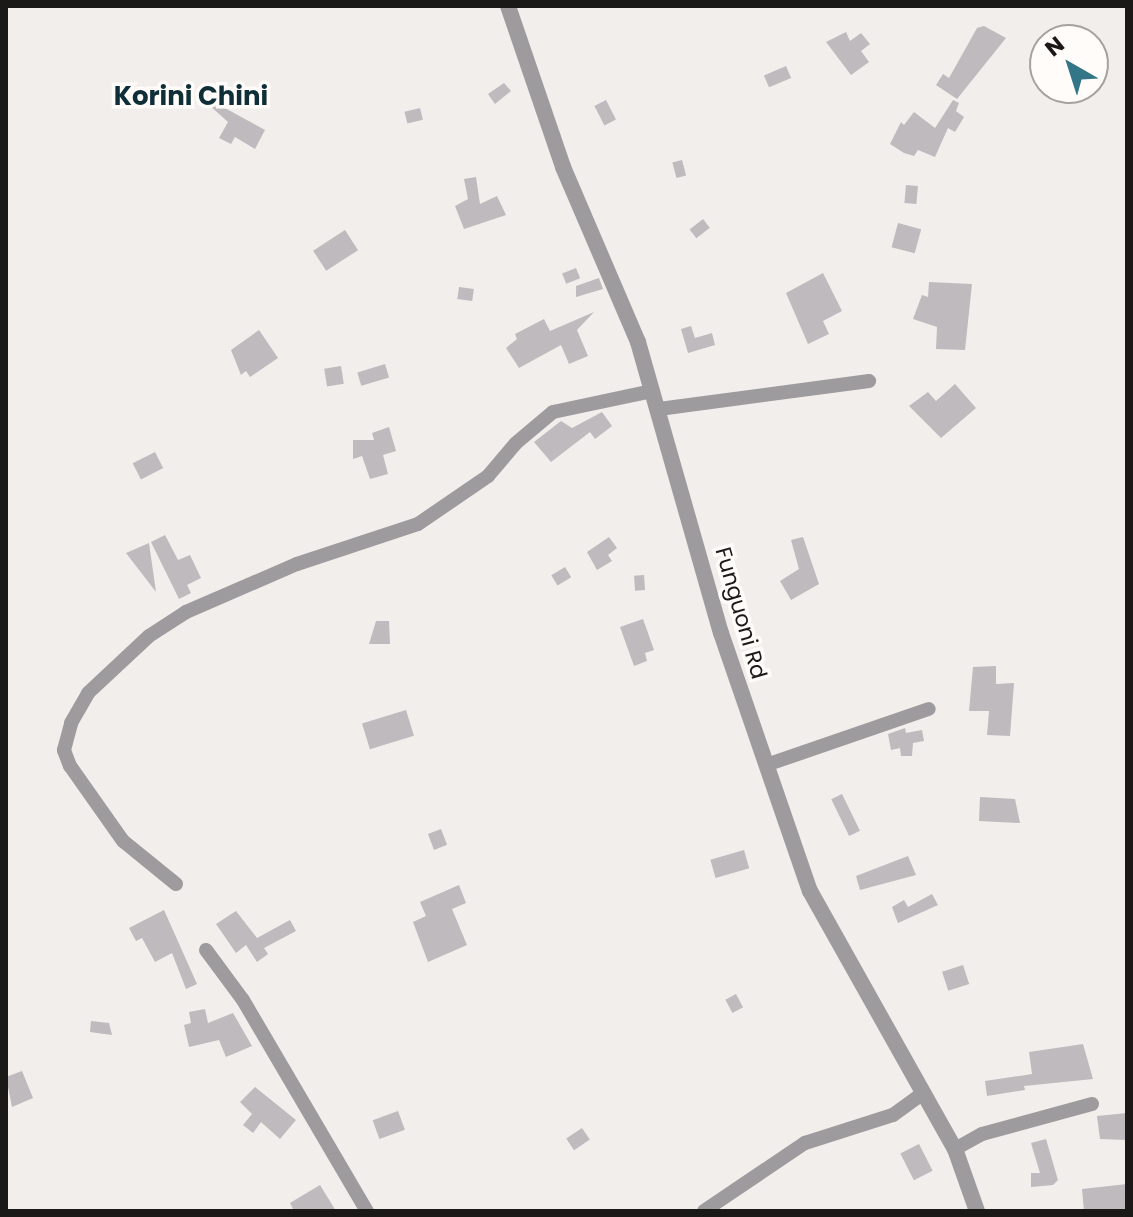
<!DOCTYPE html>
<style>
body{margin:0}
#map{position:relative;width:1133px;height:1217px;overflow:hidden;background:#f2eeeb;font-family:Poppins,sans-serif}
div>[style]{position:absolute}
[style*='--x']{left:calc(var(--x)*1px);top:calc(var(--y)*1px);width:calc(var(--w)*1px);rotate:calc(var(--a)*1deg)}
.building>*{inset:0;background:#bebabd;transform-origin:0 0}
.minor>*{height:14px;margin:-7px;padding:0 7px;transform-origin:7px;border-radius:7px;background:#9d9b9d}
.tertiary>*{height:16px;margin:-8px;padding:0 8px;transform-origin:8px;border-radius:8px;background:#9d9b9d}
span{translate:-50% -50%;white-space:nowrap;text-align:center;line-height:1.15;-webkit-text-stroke:7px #fffcf9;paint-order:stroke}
.street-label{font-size:22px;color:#1b1918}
.quarter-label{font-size:26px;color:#0f2f38;font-weight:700}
.frame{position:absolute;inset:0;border:8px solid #1b1918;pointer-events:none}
.north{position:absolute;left:1029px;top:24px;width:80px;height:80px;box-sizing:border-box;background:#fffcf9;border:2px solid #a4a19f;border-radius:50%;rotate:321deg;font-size:22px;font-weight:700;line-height:32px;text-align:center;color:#1b1918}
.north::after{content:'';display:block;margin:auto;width:28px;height:36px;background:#337687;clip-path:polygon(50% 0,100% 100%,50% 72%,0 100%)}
</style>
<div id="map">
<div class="building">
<i style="clip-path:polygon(984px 26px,1006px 38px,957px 99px,936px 85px,943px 74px,949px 78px,977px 28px)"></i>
<i style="clip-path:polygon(846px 32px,850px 41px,861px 33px,870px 44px,861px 51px,869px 62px,851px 75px,826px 42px)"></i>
<i style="left:786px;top:66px;width:13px;height:24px;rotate:67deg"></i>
<i style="clip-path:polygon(504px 83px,511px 91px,495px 104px,488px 94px)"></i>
<i style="left:606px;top:100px;width:22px;height:13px;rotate:63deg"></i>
<i style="clip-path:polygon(953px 100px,959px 103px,956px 111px,964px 117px,955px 132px,948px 128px,935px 157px,918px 150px,914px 156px,904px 153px,890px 144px,901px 122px,904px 125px,914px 112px,935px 128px)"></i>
<i style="clip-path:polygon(212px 101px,265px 130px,255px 149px,235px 137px,231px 144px,219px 138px,228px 122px,209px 105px)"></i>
<i style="left:420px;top:108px;width:12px;height:16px;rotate:76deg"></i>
<i style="left:682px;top:160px;width:16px;height:10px;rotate:75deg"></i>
<i style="clip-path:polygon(476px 177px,480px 204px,497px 196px,506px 215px,464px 229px,455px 206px,468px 199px,464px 179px)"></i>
<i style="left:906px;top:185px;width:12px;height:18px;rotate:5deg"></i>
<i style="left:703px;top:219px;width:11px;height:17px;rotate:52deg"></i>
<i style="left:898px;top:223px;width:24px;height:25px;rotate:15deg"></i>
<i style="left:345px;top:230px;width:24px;height:38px;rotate:57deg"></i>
<i style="left:576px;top:268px;width:11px;height:15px;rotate:68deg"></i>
<i style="clip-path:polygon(823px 273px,842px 311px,823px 321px,829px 334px,808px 344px,786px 293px)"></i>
<i style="clip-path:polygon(599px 278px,603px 289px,576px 297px,576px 286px)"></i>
<i style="clip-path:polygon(929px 282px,972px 284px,965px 350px,936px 349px,937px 327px,913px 319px,922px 295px,928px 297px)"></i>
<i style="left:459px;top:287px;width:15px;height:12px;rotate:8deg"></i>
<i style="clip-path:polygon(594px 312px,577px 330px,588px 356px,569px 364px,561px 345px,519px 368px,506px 348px,517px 339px,515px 334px,544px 319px,550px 331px)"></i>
<i style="clip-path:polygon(691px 326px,695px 338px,712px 333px,715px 345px,688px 353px,681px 329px)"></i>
<i style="clip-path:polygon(259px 330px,278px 358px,250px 377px,246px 371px,241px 375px,231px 350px)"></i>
<i style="left:385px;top:364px;width:14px;height:29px;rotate:73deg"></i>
<i style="left:341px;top:366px;width:18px;height:17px;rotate:81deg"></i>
<i style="clip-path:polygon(955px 384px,976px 408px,941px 438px,909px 406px,928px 392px,936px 401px)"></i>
<i style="clip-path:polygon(602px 412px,612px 426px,595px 439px,590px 432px,551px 462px,534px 442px,561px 421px,572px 428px)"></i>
<i style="clip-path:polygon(389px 427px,396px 451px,383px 455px,388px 474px,370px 479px,362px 456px,353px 459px,353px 440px,374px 440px,372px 433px)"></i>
<i style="left:155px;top:452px;width:18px;height:25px;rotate:63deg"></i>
<i style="clip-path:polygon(165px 535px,178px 560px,190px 555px,201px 578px,187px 585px,191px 593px,179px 599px,151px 542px)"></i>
<i style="clip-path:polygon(609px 537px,617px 548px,608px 555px,612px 561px,597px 570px,587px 552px)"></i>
<i style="clip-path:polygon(803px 537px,819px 584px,791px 600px,780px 581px,799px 569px,791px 540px)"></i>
<i style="clip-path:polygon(149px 543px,156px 592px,126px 553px)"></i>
<i style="left:565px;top:567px;width:12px;height:16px;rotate:59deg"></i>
<i style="left:644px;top:575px;width:15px;height:10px;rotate:86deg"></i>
<i style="clip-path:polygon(643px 619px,654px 650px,645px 653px,647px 661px,634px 666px,620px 627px)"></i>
<i style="clip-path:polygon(376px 621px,389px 621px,390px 644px,369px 644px)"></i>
<i style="clip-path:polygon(996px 666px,996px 684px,1014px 683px,1010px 736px,987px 735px,989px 711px,969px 711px,973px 667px)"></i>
<i style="left:406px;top:710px;width:27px;height:46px;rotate:73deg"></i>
<i style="clip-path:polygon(905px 728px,906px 733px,922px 730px,924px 741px,913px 743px,912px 756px,901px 756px,900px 748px,891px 750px,888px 734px)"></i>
<i style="left:842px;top:794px;width:41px;height:12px;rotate:64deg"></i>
<i style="clip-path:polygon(980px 797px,1015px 799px,1020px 823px,979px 821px)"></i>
<i style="left:441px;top:829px;width:17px;height:14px;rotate:69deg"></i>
<i style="left:744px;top:850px;width:19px;height:35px;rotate:74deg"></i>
<i style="clip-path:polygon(908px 856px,916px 875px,860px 890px,856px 876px)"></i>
<i style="clip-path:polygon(459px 885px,466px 903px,452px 909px,467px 945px,428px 962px,413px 922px,426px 916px,420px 902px)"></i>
<i style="clip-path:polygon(932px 894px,938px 905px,898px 923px,892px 907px,904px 900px,908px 907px)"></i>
<i style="clip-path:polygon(164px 910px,197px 984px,186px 989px,172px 953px,155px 962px,142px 938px,136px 941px,129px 928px)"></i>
<i style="clip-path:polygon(236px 911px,257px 938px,290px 920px,296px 931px,264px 948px,268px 954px,257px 962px,246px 945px,236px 953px,216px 924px)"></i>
<i style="left:963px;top:965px;width:20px;height:22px;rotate:72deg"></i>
<i style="left:736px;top:994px;width:15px;height:12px;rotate:62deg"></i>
<i style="clip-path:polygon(205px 1009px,208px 1023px,233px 1013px,252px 1046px,226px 1057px,219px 1040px,189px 1047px,184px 1025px,191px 1023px,189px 1012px)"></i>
<i style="clip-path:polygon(91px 1021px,109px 1023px,112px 1035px,90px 1032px)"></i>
<i style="clip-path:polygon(1083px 1044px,1093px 1079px,1024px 1086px,1025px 1090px,987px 1096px,985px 1081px,1032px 1074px,1029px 1052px)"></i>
<i style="clip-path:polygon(22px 1071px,33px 1098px,12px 1107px,6px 1077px)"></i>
<i style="clip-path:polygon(255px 1087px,296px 1120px,280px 1139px,261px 1122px,253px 1133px,243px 1125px,252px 1114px,240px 1102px)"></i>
<i style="left:398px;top:1111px;width:20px;height:27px;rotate:70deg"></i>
<i style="clip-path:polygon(1127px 1113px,1127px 1140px,1100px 1139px,1097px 1116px)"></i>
<i style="left:582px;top:1128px;width:14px;height:19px;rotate:56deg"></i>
<i style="clip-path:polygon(1046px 1139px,1058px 1180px,1053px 1185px,1031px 1187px,1031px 1173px,1040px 1173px,1031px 1143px)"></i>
<i style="left:919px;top:1144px;width:30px;height:21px;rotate:63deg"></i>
<i style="clip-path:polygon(1127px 1184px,1127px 1211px,1084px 1211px,1082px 1189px)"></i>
<i style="clip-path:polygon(320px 1185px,336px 1211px,294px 1211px,290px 1203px)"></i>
</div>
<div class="minor">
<i style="--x:659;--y:409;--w:212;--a:-7.6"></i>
<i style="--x:766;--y:765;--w:172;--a:-19"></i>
<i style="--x:176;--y:884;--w:68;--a:-140.9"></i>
<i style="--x:123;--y:841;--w:92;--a:-125.2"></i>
<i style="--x:70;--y:766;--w:17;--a:-111"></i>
<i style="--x:64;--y:750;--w:28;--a:-75"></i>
<i style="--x:71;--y:723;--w:34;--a:-60"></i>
<i style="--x:88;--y:693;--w:83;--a:-43.1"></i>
<i style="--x:149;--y:636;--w:44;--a:-33"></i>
<i style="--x:186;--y:612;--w:121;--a:-23.4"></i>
<i style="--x:297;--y:564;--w:127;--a:-18.3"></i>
<i style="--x:418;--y:524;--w:85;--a:-34.4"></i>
<i style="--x:488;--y:476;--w:43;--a:-49.7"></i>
<i style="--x:516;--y:443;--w:48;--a:-40"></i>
<i style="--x:553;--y:412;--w:102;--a:-11.9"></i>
<i style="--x:206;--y:950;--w:62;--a:53.5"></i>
<i style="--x:243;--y:1000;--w:245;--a:59.6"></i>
<i style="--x:955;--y:1149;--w:31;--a:-29"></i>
<i style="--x:982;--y:1134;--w:114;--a:-15.3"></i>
<i style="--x:704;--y:1211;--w:122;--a:-34"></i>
<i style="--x:805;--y:1143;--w:92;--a:-17.7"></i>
<i style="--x:893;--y:1115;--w:34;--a:-36"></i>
</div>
<div class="tertiary">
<i style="--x:508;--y:6;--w:170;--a:71.1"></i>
<i style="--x:563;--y:167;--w:190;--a:66.8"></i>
<i style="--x:638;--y:342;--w:303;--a:74.1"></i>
<i style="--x:721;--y:633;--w:273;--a:71"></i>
<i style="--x:810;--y:891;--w:296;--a:60.7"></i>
<i style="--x:955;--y:1149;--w:66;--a:70.5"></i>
</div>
<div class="street-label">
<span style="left:741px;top:613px;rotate:74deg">Funguoni Rd</span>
</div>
<div class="quarter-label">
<span style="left:191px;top:97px">Korini Chini</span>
</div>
<div class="frame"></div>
<div class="north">N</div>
</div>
